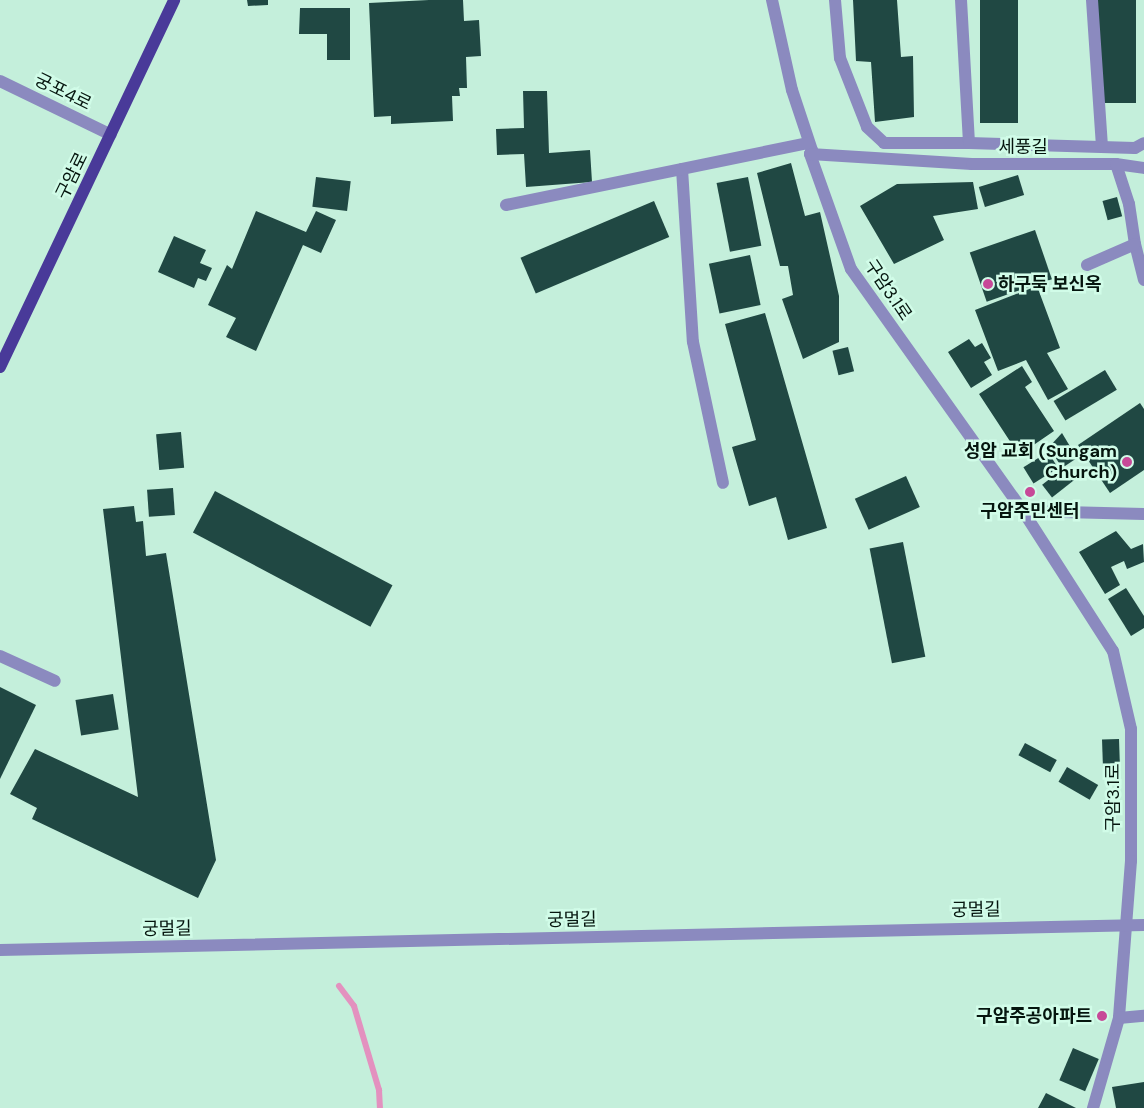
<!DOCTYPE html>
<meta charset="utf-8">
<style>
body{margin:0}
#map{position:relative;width:1144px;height:1108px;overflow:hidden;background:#c4efdb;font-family:"DM Sans","Noto Sans KR",sans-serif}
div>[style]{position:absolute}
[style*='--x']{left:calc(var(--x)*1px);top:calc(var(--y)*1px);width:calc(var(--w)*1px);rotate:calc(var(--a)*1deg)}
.stream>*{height:6px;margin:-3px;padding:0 3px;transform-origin:3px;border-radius:3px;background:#e391bf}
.building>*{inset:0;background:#204843;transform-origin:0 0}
.minor>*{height:12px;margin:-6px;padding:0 6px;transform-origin:6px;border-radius:6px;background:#8b8abf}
.major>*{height:12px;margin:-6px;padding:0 6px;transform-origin:6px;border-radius:6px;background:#493a99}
.dots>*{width:14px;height:14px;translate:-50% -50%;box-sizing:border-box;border:2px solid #d1fce8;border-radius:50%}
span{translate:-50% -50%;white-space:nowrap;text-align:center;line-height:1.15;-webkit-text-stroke:5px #d1fce8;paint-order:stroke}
.street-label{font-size:18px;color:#05150e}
.poi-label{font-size:18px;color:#05150e;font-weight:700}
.left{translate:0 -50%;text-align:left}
.right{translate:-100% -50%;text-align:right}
</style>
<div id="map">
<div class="stream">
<i style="--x:339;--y:986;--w:25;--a:53"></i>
<i style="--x:354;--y:1006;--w:88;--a:73.4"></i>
<i style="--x:379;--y:1090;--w:18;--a:87"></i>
</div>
<div class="building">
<i style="clip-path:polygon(247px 0,268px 0,268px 5px,248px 6px)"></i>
<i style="clip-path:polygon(429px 0,463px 0,464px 21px,479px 20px,481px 56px,466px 57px,467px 88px,459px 88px,460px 96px,452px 96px,453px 121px,391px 124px,391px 116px,374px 117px,369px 3px)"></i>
<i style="clip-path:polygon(853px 0,897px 0,901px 57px,913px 56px,914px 117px,875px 122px,871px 62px,856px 61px)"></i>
<i style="left:980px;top:0;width:38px;height:123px"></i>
<i style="left:1098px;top:0;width:38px;height:103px"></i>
<i style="clip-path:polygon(300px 8px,350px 8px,350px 60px,327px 60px,327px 34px,299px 34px)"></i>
<i style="clip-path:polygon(523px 91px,547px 91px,549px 153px,590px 150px,592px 182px,526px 187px,524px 154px,497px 155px,496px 129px,524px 128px)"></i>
<i style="clip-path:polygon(791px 163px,805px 216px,820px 212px,839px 296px,839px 342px,803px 359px,782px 299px,793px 295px,788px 266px,780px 266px,757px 173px)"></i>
<i style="left:1018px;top:175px;width:21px;height:41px;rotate:73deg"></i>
<i style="left:316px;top:177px;width:35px;height:30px;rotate:7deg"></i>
<i style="left:748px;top:177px;width:70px;height:32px;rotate:79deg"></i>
<i style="clip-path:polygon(973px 182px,978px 209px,933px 216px,944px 240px,894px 264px,860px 206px,897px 184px)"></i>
<i style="left:1117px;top:197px;width:20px;height:15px;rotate:75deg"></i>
<i style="left:654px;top:201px;width:39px;height:145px;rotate:67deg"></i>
<i style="clip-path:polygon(256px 211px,306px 232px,316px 211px,336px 220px,321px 253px,303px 245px,256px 351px,226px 337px,236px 318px,208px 305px,227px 265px,232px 269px)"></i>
<i style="left:1035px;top:230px;width:52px;height:69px;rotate:71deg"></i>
<i style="clip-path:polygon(174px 236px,206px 250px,200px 263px,212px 268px,206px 281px,198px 278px,194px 288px,158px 272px)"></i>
<i style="left:750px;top:255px;width:51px;height:42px;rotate:78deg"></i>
<i style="clip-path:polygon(1037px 286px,1060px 348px,1047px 353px,1068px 389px,1048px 400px,1026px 360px,998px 371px,975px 310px)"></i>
<i style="clip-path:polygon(765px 313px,827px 528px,788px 540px,776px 497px,749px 506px,732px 447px,756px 440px,725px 324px)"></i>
<i style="clip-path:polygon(969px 339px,975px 347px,982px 343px,991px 358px,984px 362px,992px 375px,971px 388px,948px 352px)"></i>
<i style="left:848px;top:347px;width:25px;height:16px;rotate:76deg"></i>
<i style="clip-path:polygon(1022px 366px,1032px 382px,1025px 387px,1054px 431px,1019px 455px,979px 394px)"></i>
<i style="left:1105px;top:370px;width:23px;height:60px;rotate:59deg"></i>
<i style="clip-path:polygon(1140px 403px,1144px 409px,1144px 470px,1110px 493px,1078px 445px)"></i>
<i style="left:181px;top:432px;width:36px;height:25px;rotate:85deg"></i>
<i style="clip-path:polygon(1062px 433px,1077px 458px,1062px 468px,1049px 447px)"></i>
<i style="left:1048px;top:452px;width:19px;height:29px;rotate:58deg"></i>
<i style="left:1065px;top:467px;width:16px;height:29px;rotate:52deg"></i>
<i style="left:906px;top:476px;width:34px;height:56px;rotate:66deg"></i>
<i style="left:173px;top:488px;width:27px;height:26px;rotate:86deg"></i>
<i style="left:215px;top:491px;width:201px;height:47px;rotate:28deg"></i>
<i style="clip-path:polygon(134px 506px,136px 522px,143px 521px,146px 556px,166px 553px,216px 860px,198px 898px,32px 819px,37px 808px,10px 794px,35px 749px,138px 797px,103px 509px)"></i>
<i style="clip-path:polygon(1116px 531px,1131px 549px,1143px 544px,1144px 562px,1127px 569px,1124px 561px,1111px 567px,1120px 585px,1105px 594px,1079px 552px)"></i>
<i style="left:903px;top:542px;width:117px;height:34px;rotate:79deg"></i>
<i style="clip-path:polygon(1126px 588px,1144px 616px,1144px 628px,1131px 636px,1108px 599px)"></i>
<i style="clip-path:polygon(0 687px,36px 705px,0 779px)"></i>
<i style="left:113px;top:694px;width:36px;height:38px;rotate:81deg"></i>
<i style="left:1119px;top:739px;width:32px;height:17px;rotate:88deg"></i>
<i style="left:1025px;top:743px;width:36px;height:14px;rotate:28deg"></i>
<i style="left:1067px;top:767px;width:36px;height:17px;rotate:30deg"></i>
<i style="left:1073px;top:1048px;width:28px;height:35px;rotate:23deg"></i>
<i style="clip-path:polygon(1144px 1082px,1144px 1108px,1116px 1108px,1112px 1087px)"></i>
<i style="clip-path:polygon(1046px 1093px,1076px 1108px,1038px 1108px)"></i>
</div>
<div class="minor">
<i style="--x:772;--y:0;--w:92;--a:77.5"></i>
<i style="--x:792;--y:90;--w:63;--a:71.6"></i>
<i style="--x:812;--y:150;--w:4;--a:117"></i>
<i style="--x:810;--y:154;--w:122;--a:70.4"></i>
<i style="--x:851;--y:269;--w:297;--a:54.6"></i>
<i style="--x:1023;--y:511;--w:166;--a:57.3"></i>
<i style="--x:1113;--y:651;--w:80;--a:77"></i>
<i style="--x:1131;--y:729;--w:132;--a:90"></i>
<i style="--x:1131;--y:861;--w:157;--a:94.4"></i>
<i style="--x:1119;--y:1018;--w:94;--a:106.1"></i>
<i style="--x:835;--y:0;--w:58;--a:85.1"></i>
<i style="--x:840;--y:58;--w:74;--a:68.6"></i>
<i style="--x:867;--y:127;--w:23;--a:43"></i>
<i style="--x:884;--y:143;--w:85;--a:0"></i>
<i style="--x:969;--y:143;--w:143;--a:-93.2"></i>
<i style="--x:1092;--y:0;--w:147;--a:86.1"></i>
<i style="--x:0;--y:81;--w:123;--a:25.9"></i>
<i style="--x:969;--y:143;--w:166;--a:1.7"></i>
<i style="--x:1135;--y:148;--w:10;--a:-29"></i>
<i style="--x:810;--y:154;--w:162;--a:3.5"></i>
<i style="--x:972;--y:164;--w:144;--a:0"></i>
<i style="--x:1116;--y:164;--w:42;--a:72"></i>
<i style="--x:1129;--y:204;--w:40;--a:81.5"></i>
<i style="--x:1135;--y:244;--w:37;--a:76"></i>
<i style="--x:1116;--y:164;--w:28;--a:8"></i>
<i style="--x:682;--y:169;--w:173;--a:86.4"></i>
<i style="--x:693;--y:342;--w:144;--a:78"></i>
<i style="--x:506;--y:205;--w:309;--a:-11.6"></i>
<i style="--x:1087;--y:265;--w:52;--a:-23.6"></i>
<i style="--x:1023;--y:511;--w:121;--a:1.4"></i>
<i style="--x:0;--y:656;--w:60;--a:24.4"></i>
<i style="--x:0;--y:950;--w:1144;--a:-1.25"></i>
<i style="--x:1119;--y:1018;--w:25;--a:-5"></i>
</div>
<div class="major">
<i style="--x:0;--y:367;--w:406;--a:-64.6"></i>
</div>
<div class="dots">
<i style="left:988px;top:284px;background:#c74998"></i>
<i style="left:1127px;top:462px;background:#c74998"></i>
<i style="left:1030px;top:492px;background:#c74998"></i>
<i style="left:1102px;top:1016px;background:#c74998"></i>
</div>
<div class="street-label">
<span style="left:63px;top:92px;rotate:26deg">궁포4로</span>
<span style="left:1023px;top:147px">세풍길</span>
<span style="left:72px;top:176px;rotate:-64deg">구암로</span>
<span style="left:888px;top:290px;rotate:56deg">구암3.1로</span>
<span style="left:1113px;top:798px;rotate:-90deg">구암3.1로</span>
<span style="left:976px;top:910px;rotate:-1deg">궁멀길</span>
<span style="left:572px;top:920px;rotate:-1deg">궁멀길</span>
<span style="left:167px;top:929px;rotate:-1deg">궁멀길</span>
</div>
<div class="poi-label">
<span class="left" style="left:998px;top:284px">하구둑 보신옥</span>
<span class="right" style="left:1117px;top:462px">성암 교회 (Sungam<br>Church)</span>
<span style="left:1030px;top:511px">구암주민센터</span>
<span class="right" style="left:1092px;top:1016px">구암주공아파트</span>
</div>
</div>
